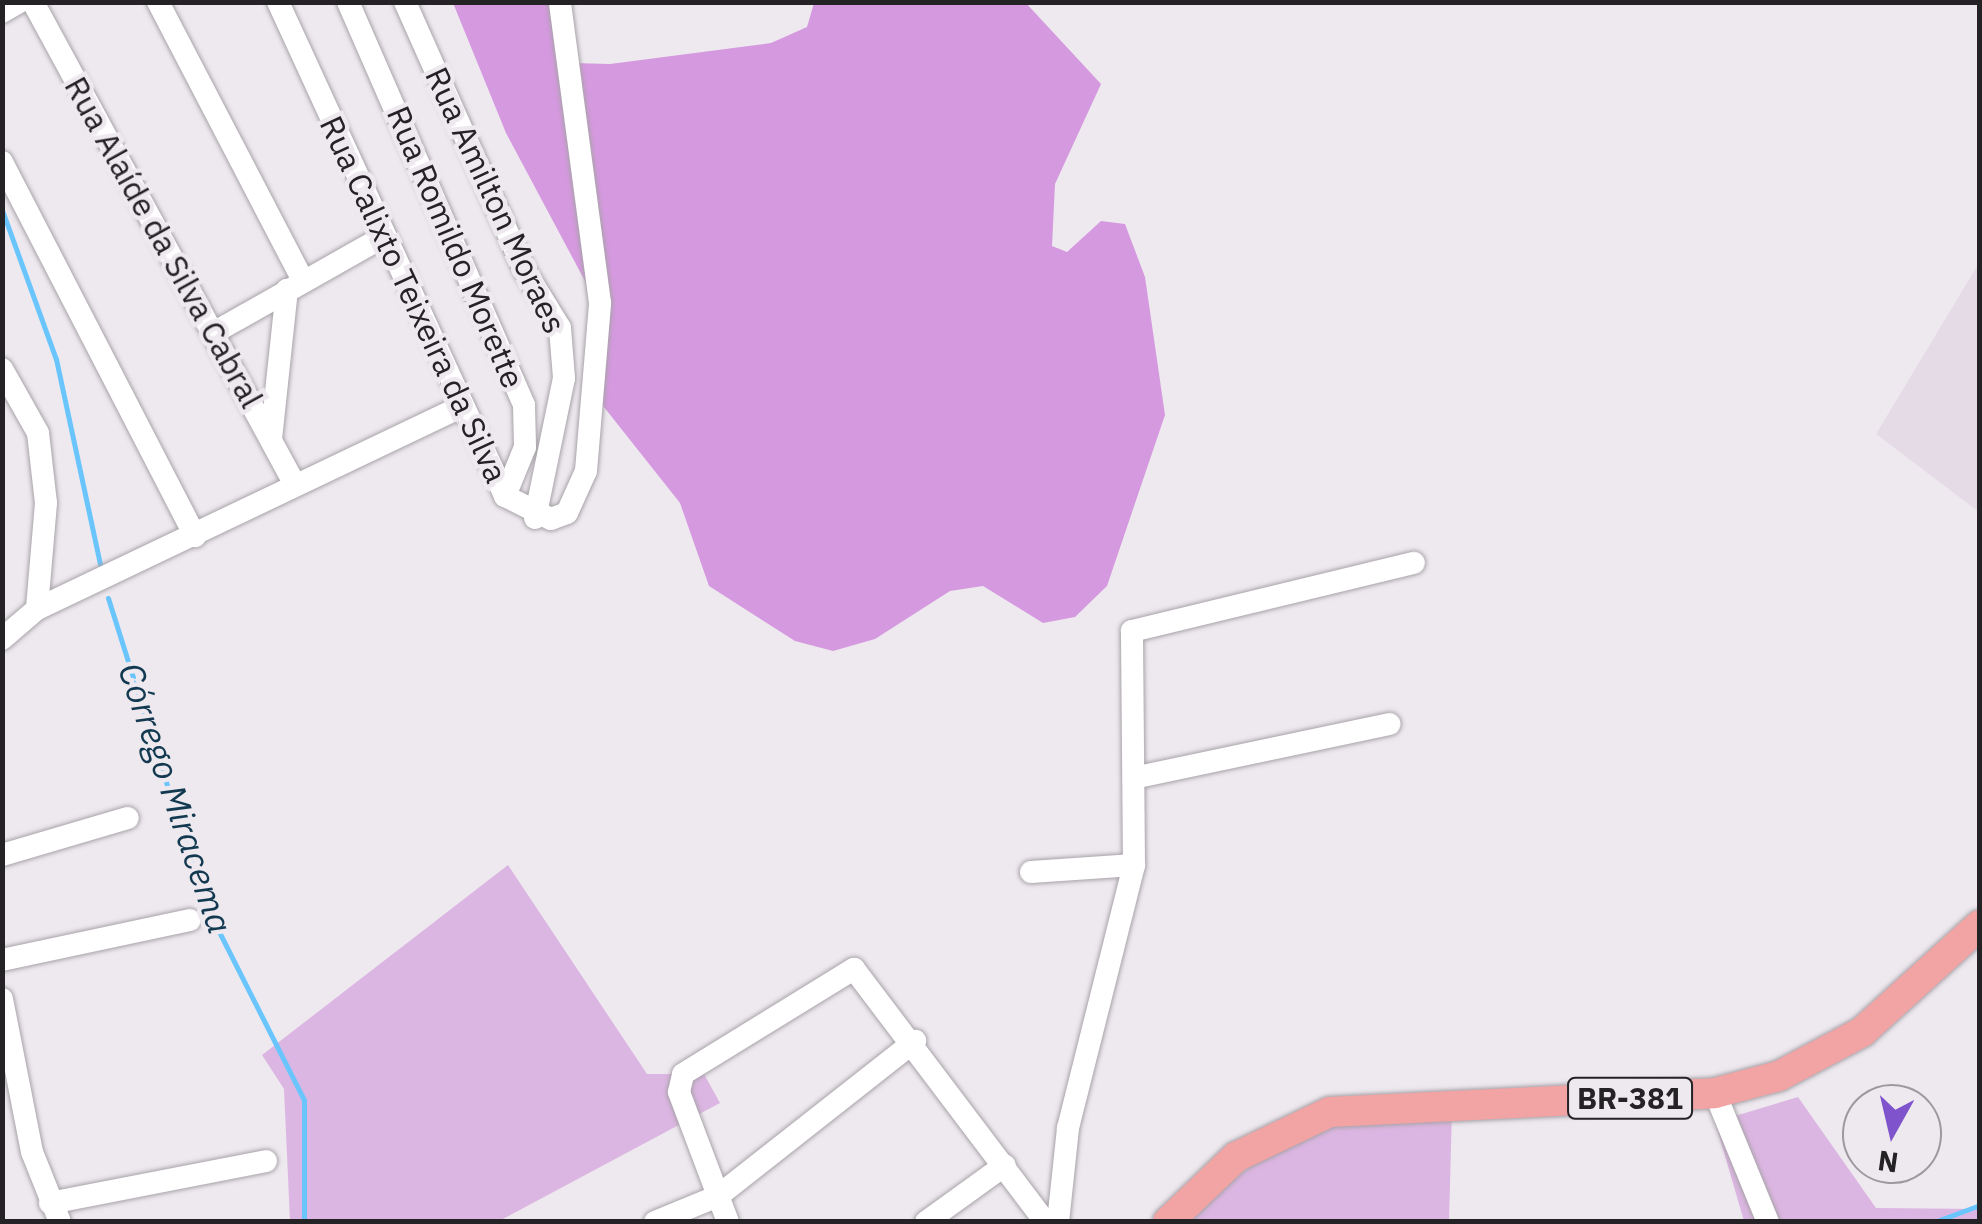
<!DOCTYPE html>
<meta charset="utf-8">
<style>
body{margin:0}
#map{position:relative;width:1982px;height:1224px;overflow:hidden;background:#eee9ef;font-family:"IBM Plex Sans",sans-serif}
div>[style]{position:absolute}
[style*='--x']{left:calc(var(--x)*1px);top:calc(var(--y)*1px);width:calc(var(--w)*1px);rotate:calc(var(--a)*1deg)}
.built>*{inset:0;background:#e5dbe7}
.green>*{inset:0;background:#dcb6e2}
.forest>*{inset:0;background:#d599df}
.stream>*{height:5px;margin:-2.5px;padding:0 2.5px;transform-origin:2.5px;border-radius:2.5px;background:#6bc5fd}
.roads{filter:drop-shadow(0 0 2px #a8a3a9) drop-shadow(0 0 2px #a8a3a9)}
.minor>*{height:22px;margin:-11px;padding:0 11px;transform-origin:11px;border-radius:11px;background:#fff}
.major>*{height:30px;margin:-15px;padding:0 15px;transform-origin:15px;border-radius:15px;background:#f2a3a3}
span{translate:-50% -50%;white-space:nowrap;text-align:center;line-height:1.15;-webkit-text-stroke:9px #eee9ef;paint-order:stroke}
.shield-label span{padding:2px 8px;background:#eee9ef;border:2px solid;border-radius:8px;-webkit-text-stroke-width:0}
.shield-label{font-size:30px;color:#242224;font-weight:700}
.street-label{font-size:32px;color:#242224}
.water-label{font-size:35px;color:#123950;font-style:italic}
.frame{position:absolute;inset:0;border:5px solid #242224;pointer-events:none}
.north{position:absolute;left:1842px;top:1084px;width:100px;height:100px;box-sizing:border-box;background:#eee9ef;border:2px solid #9d999e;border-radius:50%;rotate:188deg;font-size:28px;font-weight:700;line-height:40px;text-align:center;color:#242224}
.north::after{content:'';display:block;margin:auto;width:35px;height:45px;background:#7e53cc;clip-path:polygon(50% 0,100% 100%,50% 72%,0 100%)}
</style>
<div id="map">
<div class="built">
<i style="clip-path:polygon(1979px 263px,1979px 512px,1876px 434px)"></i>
</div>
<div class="green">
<i style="clip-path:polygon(508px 865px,647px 1074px,704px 1074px,720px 1103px,499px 1221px,290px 1221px,284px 1089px,262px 1055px)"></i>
<i style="clip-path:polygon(1798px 1097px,1876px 1208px,1979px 1209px,1979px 1221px,1744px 1221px,1715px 1122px)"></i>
<i style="clip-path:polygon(1452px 1110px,1449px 1221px,1178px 1222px,1306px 1124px)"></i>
</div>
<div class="forest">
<i style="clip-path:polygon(1025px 2px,1101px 84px,1055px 184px,1052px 246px,1067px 252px,1101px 221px,1125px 224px,1145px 277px,1165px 415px,1107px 586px,1075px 617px,1043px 623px,983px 586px,950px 591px,875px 639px,833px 651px,795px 641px,709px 586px,680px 503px,596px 397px,600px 356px,585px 281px,506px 133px,453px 3px,555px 3px,572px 63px,610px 64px,771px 43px,807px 27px,814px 3px)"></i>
</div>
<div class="stream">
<i style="--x:2;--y:210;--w:158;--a:70.1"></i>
<i style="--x:56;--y:359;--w:210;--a:77.9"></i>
<i style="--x:108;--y:598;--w:317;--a:72.5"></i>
<i style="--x:203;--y:900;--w:224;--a:63.2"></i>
<i style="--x:304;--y:1100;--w:122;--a:90"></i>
<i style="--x:1934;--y:1222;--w:49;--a:-20.3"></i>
</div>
<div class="roads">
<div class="minor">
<i style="--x:33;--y:2;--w:547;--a:61.51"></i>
<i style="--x:158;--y:2;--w:314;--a:62.5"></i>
<i style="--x:278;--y:2;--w:544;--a:65.32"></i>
<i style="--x:505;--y:496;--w:51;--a:26.6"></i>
<i style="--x:551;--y:519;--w:17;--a:-21"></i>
<i style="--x:567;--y:513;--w:46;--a:-65.7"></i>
<i style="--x:586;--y:471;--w:169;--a:-85.2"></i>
<i style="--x:600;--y:303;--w:304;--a:-97.6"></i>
<i style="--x:348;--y:2;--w:440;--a:66.4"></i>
<i style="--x:524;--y:405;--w:42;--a:88.6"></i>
<i style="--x:525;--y:447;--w:53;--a:112.2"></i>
<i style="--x:405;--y:2;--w:295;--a:66"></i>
<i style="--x:525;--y:271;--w:67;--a:58.4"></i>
<i style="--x:560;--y:328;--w:50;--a:85.4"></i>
<i style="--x:564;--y:378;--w:143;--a:101.7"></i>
<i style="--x:2;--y:12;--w:20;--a:-30"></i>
<i style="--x:2;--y:162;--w:421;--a:62.7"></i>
<i style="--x:215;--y:332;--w:193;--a:-29.5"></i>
<i style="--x:2;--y:369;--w:73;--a:60.6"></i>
<i style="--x:38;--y:433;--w:70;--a:83.5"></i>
<i style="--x:46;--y:503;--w:106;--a:94.9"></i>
<i style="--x:37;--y:609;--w:46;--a:139.4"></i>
<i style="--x:271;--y:439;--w:150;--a:-83.9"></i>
<i style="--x:37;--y:609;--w:467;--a:-25.5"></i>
<i style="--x:1138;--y:777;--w:257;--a:-11.9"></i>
<i style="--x:2;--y:855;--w:131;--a:-16.4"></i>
<i style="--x:1031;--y:872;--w:103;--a:-3.9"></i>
<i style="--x:2;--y:960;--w:192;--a:-12"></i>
<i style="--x:2;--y:999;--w:156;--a:78.9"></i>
<i style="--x:32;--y:1152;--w:75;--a:68.2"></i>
<i style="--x:1715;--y:1093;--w:139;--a:67.7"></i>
<i style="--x:50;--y:1203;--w:220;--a:-11"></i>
<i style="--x:655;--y:1222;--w:68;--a:-22.4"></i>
<i style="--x:718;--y:1196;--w:251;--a:-38.2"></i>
<i style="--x:728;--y:1222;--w:139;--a:-110.7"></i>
<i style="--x:679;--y:1092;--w:18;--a:-77"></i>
<i style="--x:683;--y:1074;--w:201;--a:-31.6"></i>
<i style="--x:854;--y:969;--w:317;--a:52.9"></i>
<i style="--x:926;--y:1222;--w:97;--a:-35.8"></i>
<i style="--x:1058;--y:1222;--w:95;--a:-83.9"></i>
<i style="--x:1068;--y:1128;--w:271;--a:-75.9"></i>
<i style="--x:1134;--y:865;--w:234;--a:-90.5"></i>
<i style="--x:1132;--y:631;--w:290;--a:-13.6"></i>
</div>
<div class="major">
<i style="--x:1168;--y:1222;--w:94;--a:-43.7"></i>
<i style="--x:1236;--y:1157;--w:104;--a:-25.6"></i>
<i style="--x:1330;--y:1112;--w:385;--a:-2.8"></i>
<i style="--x:1715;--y:1093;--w:66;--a:-14.9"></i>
<i style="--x:1779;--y:1076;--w:94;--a:-27.9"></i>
<i style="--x:1862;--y:1032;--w:159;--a:-42.2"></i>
</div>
</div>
<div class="shield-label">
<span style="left:1630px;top:1098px">BR-381</span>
</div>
<div class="street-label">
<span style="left:496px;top:200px;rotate:65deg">Rua Amilton Moraes</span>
<span style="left:164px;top:242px;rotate:61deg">Rua Alaíde da Silva Cabral</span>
<span style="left:456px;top:247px;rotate:67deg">Rua Romildo Morette</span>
<span style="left:414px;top:299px;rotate:65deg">Rua Calixto Teixeira da Silva</span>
</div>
<div class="water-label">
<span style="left:176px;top:798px;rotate:71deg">Córrego Miracema</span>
</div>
<div class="frame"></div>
<div class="north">N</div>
</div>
